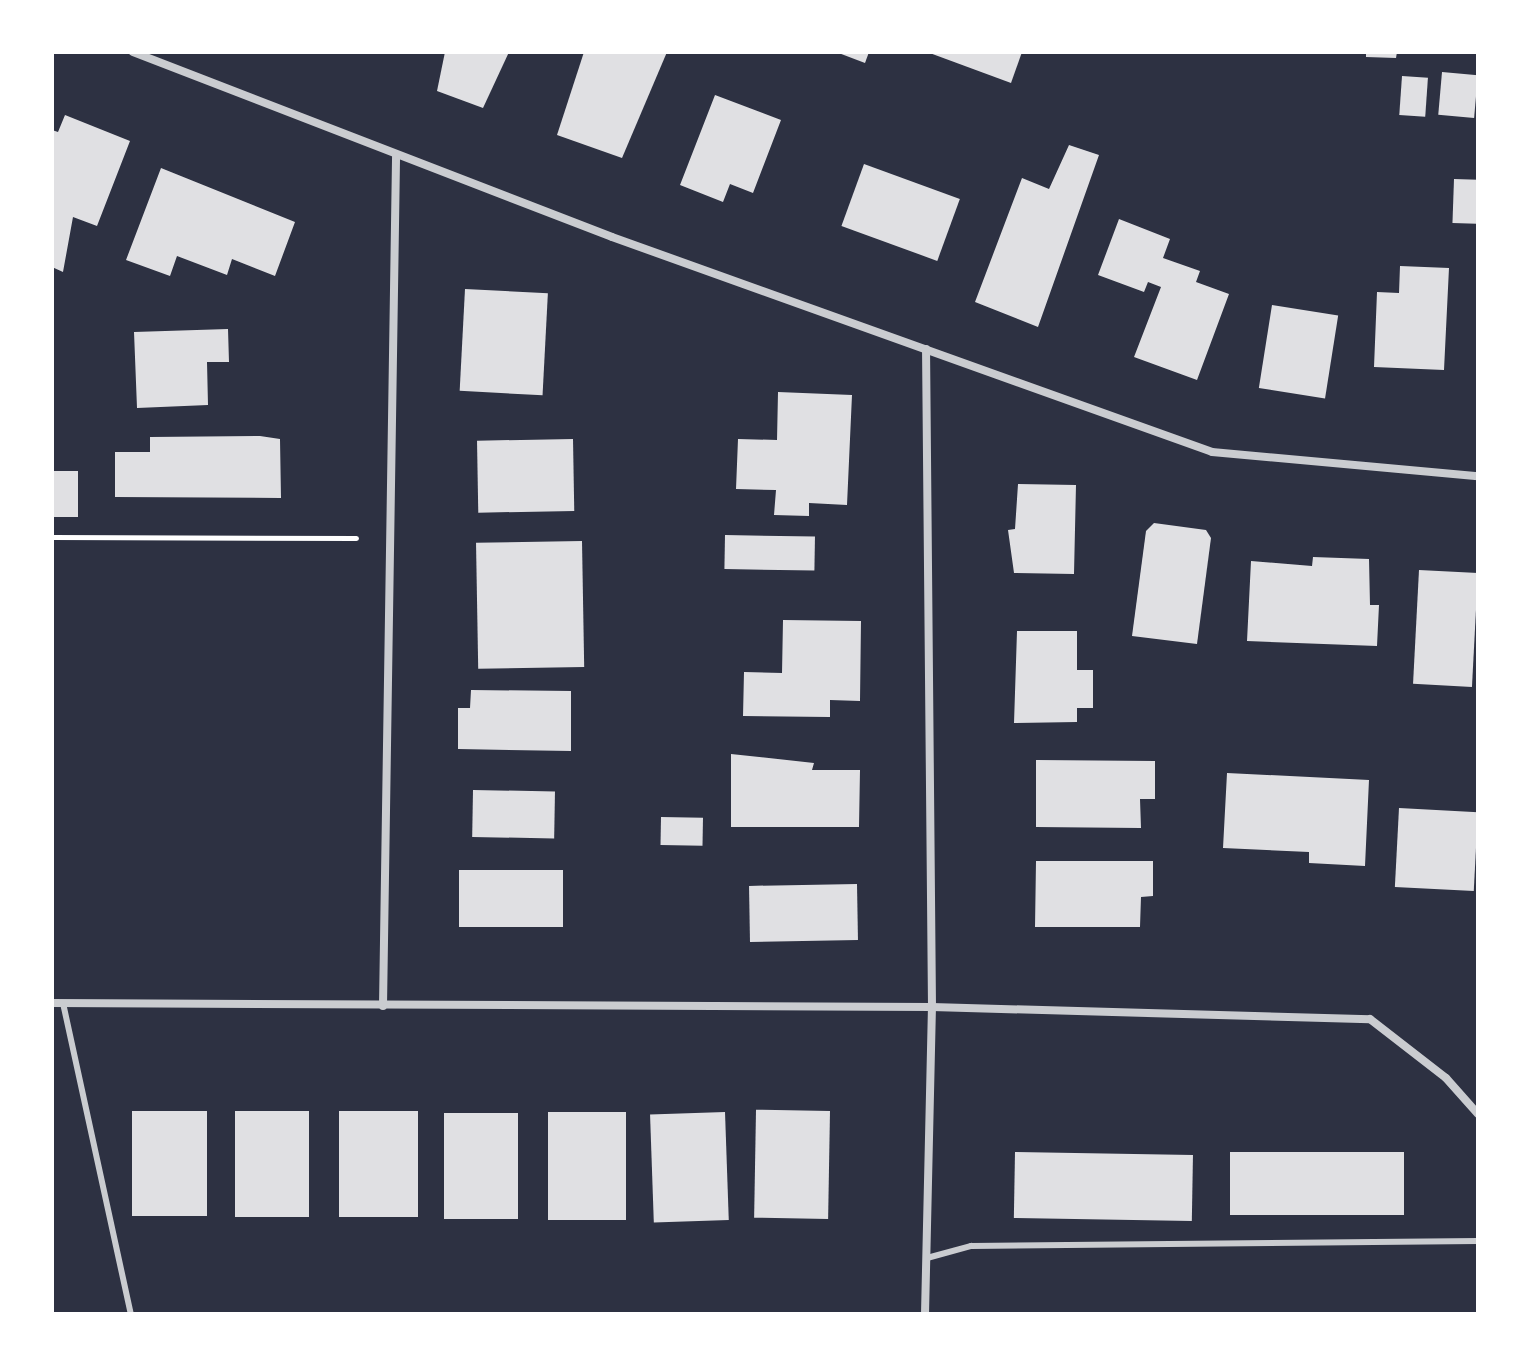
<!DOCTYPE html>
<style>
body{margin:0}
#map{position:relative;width:1530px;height:1366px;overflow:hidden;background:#2d3142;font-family:"Sofia Sans Condensed",sans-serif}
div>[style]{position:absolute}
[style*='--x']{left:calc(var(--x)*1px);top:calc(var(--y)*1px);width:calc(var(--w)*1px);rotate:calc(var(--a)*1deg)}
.building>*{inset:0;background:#e0e0e3;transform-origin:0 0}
.path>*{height:5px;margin:-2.5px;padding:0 2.5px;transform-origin:2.5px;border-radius:2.5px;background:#fff}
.service>*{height:6px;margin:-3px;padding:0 3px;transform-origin:3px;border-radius:3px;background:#caccd0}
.minor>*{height:8px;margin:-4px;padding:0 4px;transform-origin:4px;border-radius:4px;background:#caccd0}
span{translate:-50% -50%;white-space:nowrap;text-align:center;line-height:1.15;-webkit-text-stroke:7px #fff;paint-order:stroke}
.frame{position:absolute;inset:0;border:54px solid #fff;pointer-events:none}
</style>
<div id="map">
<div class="building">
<i style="clip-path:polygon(445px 52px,509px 52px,483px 108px,437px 91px)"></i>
<i style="clip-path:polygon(584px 52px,667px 52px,622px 158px,557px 135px)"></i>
<i style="clip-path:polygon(836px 52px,869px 52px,865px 63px)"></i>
<i style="clip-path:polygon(927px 52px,1022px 52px,1011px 83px)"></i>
<i style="clip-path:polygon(1366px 52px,1397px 52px,1396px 58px,1366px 57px)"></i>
<i style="left:1442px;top:72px;width:36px;height:43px;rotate:5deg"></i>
<i style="left:1402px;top:76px;width:26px;height:39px;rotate:4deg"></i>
<i style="clip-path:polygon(715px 95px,781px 120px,753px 193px,730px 184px,723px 202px,680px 185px)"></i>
<i style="clip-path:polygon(65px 115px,130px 141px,97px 226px,73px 217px,63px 272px,52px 267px,52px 130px,58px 132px)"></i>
<i style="clip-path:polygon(1069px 145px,1099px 155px,1038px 327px,975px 302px,1022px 178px,1049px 189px)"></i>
<i style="left:864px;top:164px;width:102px;height:66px;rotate:20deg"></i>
<i style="clip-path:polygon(161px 168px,295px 222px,275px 276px,232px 259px,227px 275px,177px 256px,170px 276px,126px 260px)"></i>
<i style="left:1454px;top:179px;width:24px;height:44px;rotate:2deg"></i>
<i style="clip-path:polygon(1119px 219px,1170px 239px,1163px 258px,1200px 271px,1196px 282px,1229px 294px,1197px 380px,1134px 357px,1161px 287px,1148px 282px,1144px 292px,1098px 275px)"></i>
<i style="clip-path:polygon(1400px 266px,1449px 268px,1444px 370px,1374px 367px,1377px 292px,1399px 293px)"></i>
<i style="left:465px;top:289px;width:83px;height:102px;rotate:3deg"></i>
<i style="left:1272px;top:305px;width:67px;height:84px;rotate:9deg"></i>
<i style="clip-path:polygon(228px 329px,229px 362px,207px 362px,208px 405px,137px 408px,134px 332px)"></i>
<i style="clip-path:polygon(778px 392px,852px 395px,847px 505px,809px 503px,809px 516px,774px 515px,776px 490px,736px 489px,738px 439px,777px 440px)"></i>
<i style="clip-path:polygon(260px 436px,280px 439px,281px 498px,115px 497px,115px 452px,150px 452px,150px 437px)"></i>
<i style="left:573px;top:439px;width:72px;height:96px;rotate:89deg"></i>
<i style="left:52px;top:471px;width:26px;height:46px"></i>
<i style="clip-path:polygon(1018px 484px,1076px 485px,1074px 574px,1014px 573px,1008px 530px,1015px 529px)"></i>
<i style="clip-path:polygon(1154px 523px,1206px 530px,1211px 538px,1197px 644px,1132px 636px,1146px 531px)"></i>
<i style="left:725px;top:535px;width:90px;height:34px;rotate:1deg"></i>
<i style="left:582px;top:541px;width:126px;height:106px;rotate:89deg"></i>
<i style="clip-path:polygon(1313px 557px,1369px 559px,1370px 605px,1379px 605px,1377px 646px,1247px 641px,1251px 561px,1312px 566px)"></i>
<i style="left:1419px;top:570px;width:59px;height:114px;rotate:3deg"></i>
<i style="clip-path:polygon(783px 620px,861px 621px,860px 701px,830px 700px,830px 717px,743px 716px,744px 672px,782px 673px)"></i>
<i style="clip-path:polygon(1017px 631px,1077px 631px,1077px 670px,1093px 670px,1093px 708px,1077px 708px,1077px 722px,1014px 723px)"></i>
<i style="clip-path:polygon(471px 690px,571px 691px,571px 751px,458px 749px,458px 708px,470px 708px)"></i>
<i style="clip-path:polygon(731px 754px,814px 763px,812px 770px,860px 770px,859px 827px,731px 827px)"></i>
<i style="clip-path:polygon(1036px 760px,1155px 761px,1155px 799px,1140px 799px,1141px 828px,1036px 827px)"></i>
<i style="clip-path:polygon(1227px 773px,1369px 780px,1365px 866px,1309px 863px,1309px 852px,1223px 848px)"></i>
<i style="left:473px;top:790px;width:82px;height:47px;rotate:1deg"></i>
<i style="left:1399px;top:808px;width:79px;height:79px;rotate:3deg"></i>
<i style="left:661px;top:817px;width:42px;height:28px;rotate:1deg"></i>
<i style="clip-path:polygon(1036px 861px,1153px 861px,1153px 896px,1141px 897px,1140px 927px,1035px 927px)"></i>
<i style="left:459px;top:870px;width:104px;height:57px"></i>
<i style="left:857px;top:884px;width:56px;height:108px;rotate:89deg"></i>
<i style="left:132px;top:1111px;width:75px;height:105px"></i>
<i style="left:309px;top:1111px;width:106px;height:74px;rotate:90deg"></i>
<i style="left:339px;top:1111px;width:79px;height:106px"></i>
<i style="left:830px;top:1111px;width:108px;height:74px;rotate:91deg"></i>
<i style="left:548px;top:1112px;width:78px;height:108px"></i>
<i style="left:725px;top:1112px;width:108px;height:75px;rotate:88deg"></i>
<i style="left:444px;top:1113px;width:74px;height:106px"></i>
<i style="left:1015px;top:1152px;width:178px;height:66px;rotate:1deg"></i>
<i style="left:1230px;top:1152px;width:174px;height:63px"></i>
</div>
<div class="path">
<i style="--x:52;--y:537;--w:304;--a:0.2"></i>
</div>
<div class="service">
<i style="--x:63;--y:1003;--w:318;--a:77.7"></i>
<i style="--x:927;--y:1258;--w:46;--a:-15.3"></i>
<i style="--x:971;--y:1246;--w:507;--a:-0.57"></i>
</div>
<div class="minor">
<i style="--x:133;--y:52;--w:513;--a:21.12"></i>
<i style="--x:612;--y:237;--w:637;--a:19.71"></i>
<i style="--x:1212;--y:452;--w:267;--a:5.2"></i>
<i style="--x:52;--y:1003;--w:880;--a:0.26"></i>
<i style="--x:932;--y:1007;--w:438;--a:1.6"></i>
<i style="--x:1370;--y:1019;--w:96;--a:37.8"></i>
<i style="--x:1446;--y:1078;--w:48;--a:48.4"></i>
<i style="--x:383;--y:1006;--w:850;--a:-89.12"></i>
<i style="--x:925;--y:1314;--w:307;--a:-88.7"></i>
<i style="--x:932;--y:1007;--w:658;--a:-90.52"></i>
</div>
<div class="frame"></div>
</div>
